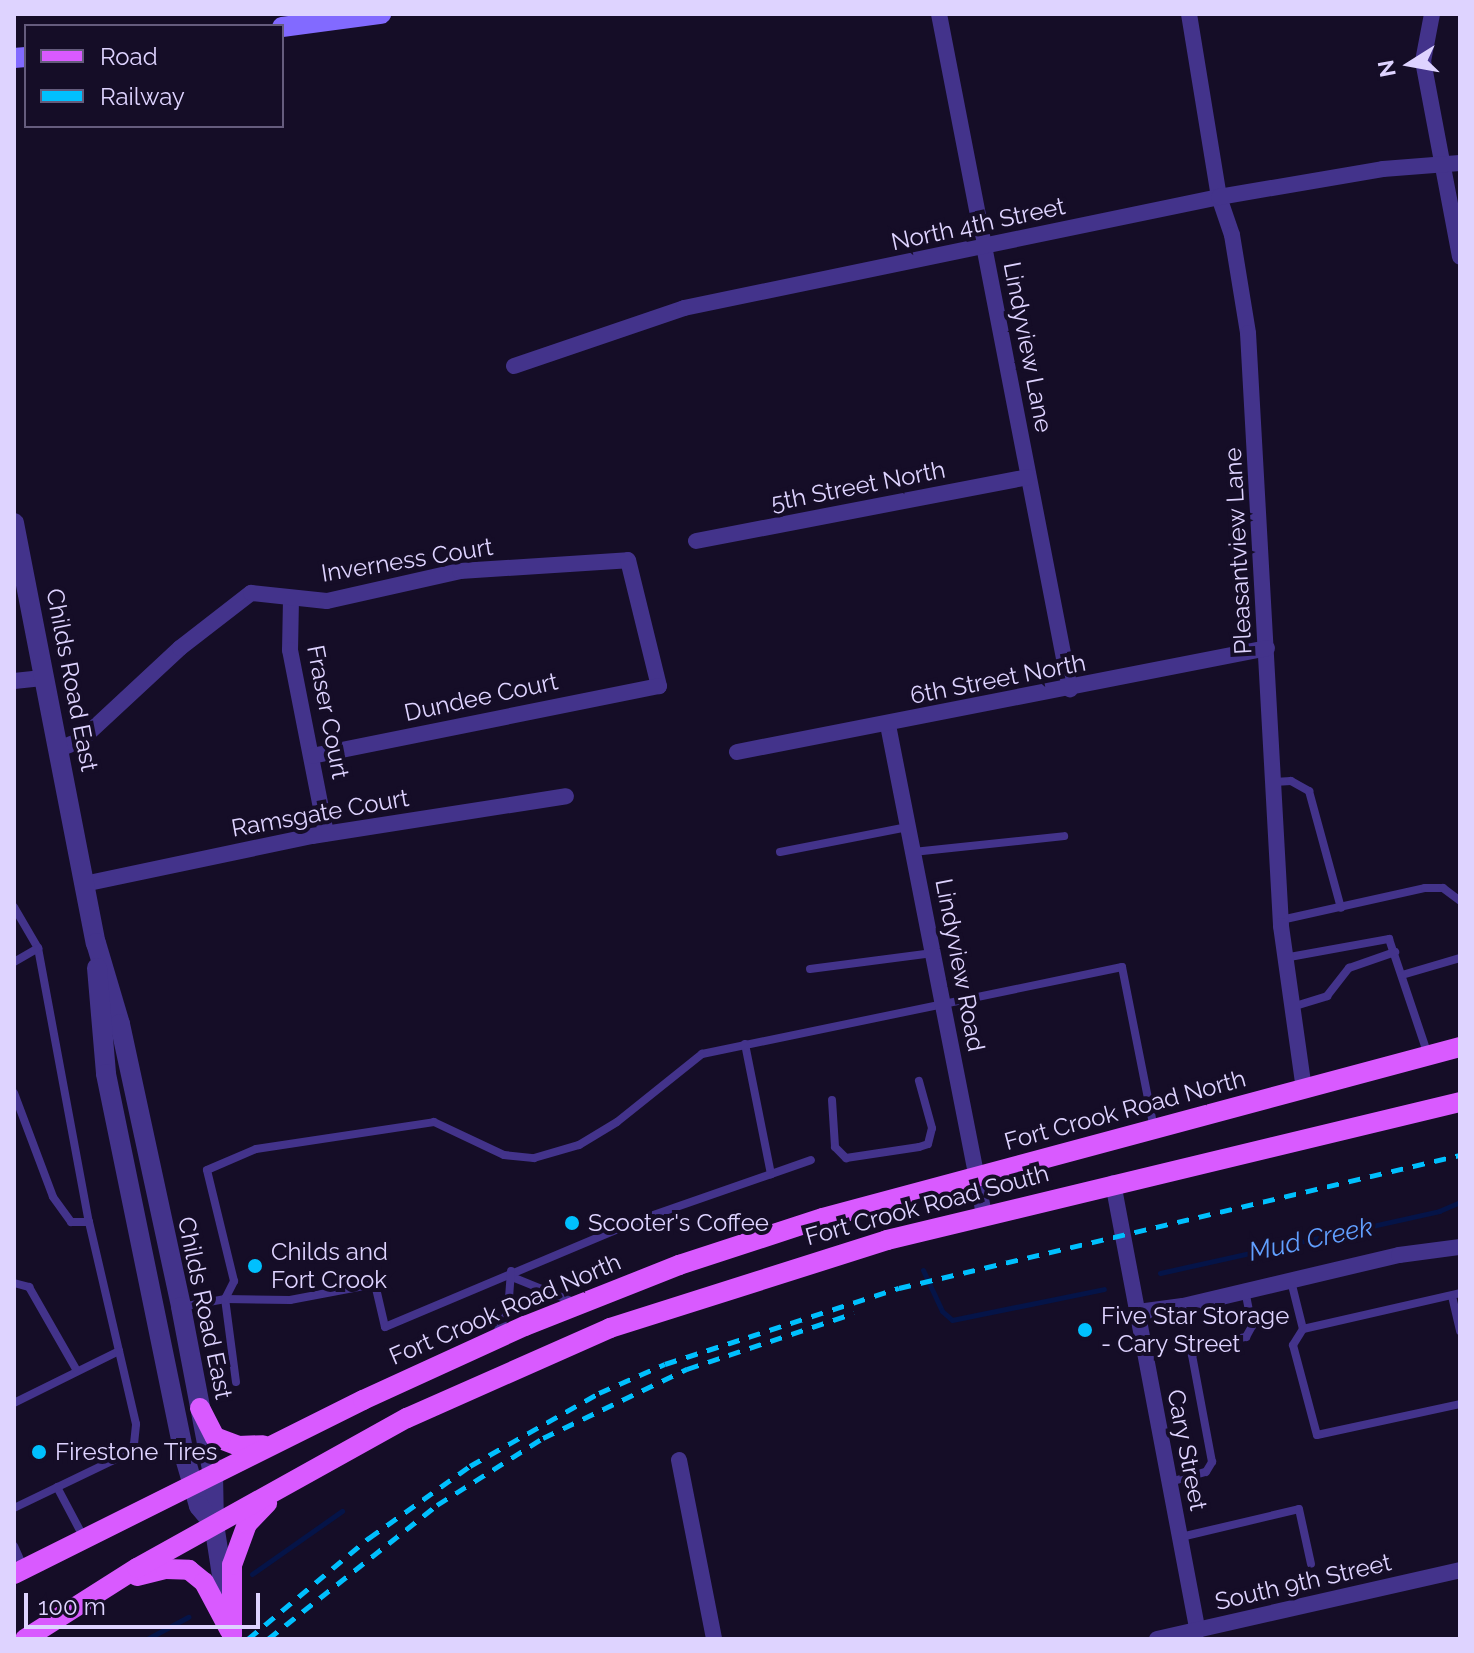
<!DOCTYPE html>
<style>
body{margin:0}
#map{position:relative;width:1474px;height:1653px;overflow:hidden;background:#150d27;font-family:Raleway,sans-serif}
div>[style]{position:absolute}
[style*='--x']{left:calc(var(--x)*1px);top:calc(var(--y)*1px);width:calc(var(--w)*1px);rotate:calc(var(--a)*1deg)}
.stream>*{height:5px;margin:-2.5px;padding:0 2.5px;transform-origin:2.5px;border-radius:2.5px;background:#051448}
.service>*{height:8px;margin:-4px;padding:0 4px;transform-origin:4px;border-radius:4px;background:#43338b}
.minor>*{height:16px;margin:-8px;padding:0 8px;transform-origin:8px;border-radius:8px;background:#43338b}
.tertiary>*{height:20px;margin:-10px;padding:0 10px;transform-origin:10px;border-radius:10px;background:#43338b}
.secondary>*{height:20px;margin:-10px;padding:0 10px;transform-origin:10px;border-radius:10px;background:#826aff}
.primary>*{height:20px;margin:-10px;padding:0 10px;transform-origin:10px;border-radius:10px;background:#d95aff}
.rail>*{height:5px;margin-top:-2.5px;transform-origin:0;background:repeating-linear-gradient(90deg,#00c0fe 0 12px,transparent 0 22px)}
.dots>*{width:22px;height:22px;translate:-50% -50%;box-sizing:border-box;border:4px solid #150d27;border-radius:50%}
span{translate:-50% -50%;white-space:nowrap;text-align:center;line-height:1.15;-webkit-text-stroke:8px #150d27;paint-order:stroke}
.street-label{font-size:24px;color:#ded3ff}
.poi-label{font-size:24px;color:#ded3ff}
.left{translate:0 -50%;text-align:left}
.water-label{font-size:26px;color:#619fff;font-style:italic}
.frame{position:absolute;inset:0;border:16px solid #ded3ff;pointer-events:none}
.legend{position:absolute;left:24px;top:24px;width:260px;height:104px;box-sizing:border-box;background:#150d27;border:2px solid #655c7d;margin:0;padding:10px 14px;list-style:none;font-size:24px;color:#ded3ff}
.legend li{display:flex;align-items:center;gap:16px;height:40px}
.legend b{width:40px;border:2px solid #655c7d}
.north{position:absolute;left:1370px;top:24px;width:80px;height:80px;-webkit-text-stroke:6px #150d27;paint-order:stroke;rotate:259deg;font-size:22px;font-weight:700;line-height:32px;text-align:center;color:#ded3ff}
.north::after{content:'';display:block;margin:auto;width:28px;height:36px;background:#ded3ff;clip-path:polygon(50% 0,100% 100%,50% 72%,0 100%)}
.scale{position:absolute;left:24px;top:1593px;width:236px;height:36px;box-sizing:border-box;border:4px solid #ded3ff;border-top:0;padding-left:10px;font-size:24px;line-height:28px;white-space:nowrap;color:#ded3ff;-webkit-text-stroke:6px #150d27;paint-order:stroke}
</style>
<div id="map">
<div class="stream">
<i style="--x:923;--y:1270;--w:45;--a:65.1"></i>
<i style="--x:942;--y:1311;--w:13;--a:42"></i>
<i style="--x:952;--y:1320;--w:155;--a:-11.5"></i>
<i style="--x:1160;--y:1273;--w:286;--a:-12.5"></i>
<i style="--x:1439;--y:1211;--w:23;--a:-23"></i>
<i style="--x:252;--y:1574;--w:110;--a:-35"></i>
<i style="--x:147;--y:1639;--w:47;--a:-28.2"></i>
</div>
<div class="service">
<i style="--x:1274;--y:782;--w:17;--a:-3"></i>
<i style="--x:1291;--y:781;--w:21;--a:29"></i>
<i style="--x:1309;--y:791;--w:121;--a:74.7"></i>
<i style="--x:780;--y:852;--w:130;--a:-11.1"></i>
<i style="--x:913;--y:852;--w:152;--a:-6"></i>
<i style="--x:14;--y:907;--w:48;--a:59.7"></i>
<i style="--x:38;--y:948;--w:279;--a:79.5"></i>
<i style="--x:1281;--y:920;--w:148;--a:-12.5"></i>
<i style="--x:1425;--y:888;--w:18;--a:0"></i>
<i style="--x:1443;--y:888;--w:21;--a:37"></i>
<i style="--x:1284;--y:958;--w:107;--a:-10.3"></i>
<i style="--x:1389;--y:939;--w:122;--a:71.4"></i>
<i style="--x:14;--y:962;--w:28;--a:-30"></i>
<i style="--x:810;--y:969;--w:124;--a:-7.4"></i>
<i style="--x:1402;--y:975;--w:60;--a:-16.3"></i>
<i style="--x:1292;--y:1007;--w:37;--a:-17"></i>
<i style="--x:1327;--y:996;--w:36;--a:-52"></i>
<i style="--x:1349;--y:968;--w:49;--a:-19.2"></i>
<i style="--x:745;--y:1044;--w:133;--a:78.7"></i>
<i style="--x:14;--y:1093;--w:111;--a:69.4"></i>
<i style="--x:53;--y:1197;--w:31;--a:54"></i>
<i style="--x:71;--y:1222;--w:18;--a:0"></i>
<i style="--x:89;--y:1222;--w:132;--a:76.9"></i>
<i style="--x:119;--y:1351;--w:117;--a:153.7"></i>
<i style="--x:832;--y:1100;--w:47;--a:86.3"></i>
<i style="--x:835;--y:1147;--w:16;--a:45"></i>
<i style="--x:846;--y:1158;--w:74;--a:-8.6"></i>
<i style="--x:919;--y:1147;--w:9;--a:-18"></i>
<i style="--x:928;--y:1144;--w:16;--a:-76"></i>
<i style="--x:932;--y:1128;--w:49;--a:-105.5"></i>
<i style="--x:512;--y:1277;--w:67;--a:22"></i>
<i style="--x:1291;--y:1281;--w:49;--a:76"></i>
<i style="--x:1303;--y:1329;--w:19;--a:122"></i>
<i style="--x:1293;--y:1345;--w:93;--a:75.1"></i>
<i style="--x:1317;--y:1435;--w:146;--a:-12.2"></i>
<i style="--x:14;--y:1283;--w:16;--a:15"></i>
<i style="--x:29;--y:1287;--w:95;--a:60.2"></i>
<i style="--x:1452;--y:1296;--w:36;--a:77"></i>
<i style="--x:181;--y:1307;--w:45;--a:-10.3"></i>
<i style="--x:225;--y:1299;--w:65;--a:0.9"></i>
<i style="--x:290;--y:1300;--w:86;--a:-10.7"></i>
<i style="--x:375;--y:1284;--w:44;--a:76.9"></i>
<i style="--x:385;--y:1327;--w:276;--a:-22.8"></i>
<i style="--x:639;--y:1220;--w:182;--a:-19.2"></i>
<i style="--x:1303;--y:1329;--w:161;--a:-12.9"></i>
<i style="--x:496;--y:1334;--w:26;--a:-62"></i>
<i style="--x:508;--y:1311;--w:40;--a:-85.7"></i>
<i style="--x:236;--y:1382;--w:84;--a:-97.5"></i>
<i style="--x:225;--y:1299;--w:20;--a:-63"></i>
<i style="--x:234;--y:1281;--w:114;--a:-103.7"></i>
<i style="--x:207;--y:1170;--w:53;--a:-23.2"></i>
<i style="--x:256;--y:1149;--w:180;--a:-8.6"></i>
<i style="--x:434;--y:1122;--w:77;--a:25.2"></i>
<i style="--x:504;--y:1155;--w:30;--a:6"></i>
<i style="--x:534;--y:1158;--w:47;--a:-16.1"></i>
<i style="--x:579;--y:1145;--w:44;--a:-31.2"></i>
<i style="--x:617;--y:1122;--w:109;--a:-38.7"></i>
<i style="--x:702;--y:1054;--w:429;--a:-11.7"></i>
<i style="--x:1122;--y:967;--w:164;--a:78.8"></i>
<i style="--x:1170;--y:1482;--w:37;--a:-16"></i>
<i style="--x:1206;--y:1472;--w:12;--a:-59"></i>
<i style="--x:1212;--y:1462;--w:109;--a:-100.6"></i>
<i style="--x:1192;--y:1355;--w:16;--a:-40"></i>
<i style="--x:1204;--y:1345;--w:43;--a:-10.8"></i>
<i style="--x:1246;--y:1337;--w:13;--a:-61"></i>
<i style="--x:1252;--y:1326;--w:36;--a:-101"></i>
<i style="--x:57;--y:1487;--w:58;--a:62.1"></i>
<i style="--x:14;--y:1508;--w:122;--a:-25.7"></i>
<i style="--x:124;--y:1455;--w:15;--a:-48"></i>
<i style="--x:134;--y:1444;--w:20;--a:-84"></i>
<i style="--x:136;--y:1424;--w:75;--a:-103.1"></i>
<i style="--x:1181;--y:1537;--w:121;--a:-13.3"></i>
<i style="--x:1299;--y:1509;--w:56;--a:77.7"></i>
<i style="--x:14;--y:1546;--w:24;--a:66"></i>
</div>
<div class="minor">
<i style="--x:939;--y:14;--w:688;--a:79.02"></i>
<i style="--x:1189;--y:14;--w:185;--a:80.7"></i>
<i style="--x:1219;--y:197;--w:40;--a:71.1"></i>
<i style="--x:1232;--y:235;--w:99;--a:80.7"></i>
<i style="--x:1248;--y:333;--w:594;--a:86.81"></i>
<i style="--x:1281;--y:926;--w:165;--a:82"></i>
<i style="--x:1432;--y:14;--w:48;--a:100.8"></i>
<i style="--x:1423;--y:61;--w:199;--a:79.3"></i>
<i style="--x:514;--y:366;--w:180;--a:-18.8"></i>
<i style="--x:684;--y:308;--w:546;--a:-11.72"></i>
<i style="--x:1219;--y:197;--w:166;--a:-9.7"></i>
<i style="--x:1383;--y:169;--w:77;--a:-4.5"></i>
<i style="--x:696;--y:541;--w:338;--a:-10.9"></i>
<i style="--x:291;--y:599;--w:51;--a:91.1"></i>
<i style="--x:290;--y:650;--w:187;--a:78.9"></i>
<i style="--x:14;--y:681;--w:31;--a:-6"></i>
<i style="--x:888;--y:725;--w:499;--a:78.9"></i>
<i style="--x:59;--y:749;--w:24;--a:-22"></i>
<i style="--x:81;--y:740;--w:135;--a:-42.9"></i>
<i style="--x:180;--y:648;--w:90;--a:-37.8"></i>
<i style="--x:251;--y:593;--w:76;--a:6"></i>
<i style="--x:327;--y:601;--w:136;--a:-12.7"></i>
<i style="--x:460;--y:571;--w:168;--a:-3.7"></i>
<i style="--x:628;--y:560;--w:130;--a:76.2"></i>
<i style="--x:659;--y:686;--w:353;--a:168.6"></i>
<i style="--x:737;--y:752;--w:540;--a:-11.1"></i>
<i style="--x:84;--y:884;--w:233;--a:-11.9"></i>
<i style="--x:312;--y:836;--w:257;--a:-8.9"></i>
<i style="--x:1113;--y:1183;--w:456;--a:79.3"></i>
<i style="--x:1138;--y:1312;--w:45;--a:-7.6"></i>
<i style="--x:1183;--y:1306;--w:222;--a:-13.3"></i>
<i style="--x:1399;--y:1255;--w:62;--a:-7.5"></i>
<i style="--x:679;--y:1460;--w:182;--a:78.9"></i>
<i style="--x:1157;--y:1639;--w:311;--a:-12.8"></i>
</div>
<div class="tertiary">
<i style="--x:14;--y:523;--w:428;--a:79"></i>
<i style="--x:96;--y:943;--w:84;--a:73.5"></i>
<i style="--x:120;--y:1024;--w:289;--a:77.8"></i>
<i style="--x:181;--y:1307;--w:170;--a:79.2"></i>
<i style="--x:213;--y:1474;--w:50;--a:88.9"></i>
<i style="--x:214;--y:1524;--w:85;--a:81.2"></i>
<i style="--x:97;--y:968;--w:106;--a:85.1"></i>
<i style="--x:106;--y:1074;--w:392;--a:78.4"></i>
<i style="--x:185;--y:1458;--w:50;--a:73.7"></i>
<i style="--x:199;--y:1506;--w:23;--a:50"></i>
</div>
<div class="secondary">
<i style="--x:282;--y:27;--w:100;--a:-7.5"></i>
<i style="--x:14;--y:58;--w:12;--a:-5"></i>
</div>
<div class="primary">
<i style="--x:200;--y:1408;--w:33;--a:63"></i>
<i style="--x:215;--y:1437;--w:25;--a:21"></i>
<i style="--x:238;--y:1446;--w:25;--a:-2"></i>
<i style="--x:14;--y:1574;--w:390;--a:-26.5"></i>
<i style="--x:363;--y:1400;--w:178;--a:-24.6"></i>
<i style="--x:525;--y:1326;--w:166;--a:-21.6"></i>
<i style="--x:679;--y:1265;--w:151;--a:-18.1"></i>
<i style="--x:823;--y:1218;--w:660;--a:-15.03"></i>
<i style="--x:137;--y:1576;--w:30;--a:-14"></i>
<i style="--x:166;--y:1569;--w:23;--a:2"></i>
<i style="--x:189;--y:1570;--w:19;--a:39"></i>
<i style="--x:204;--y:1582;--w:55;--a:62"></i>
<i style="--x:232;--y:1636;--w:71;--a:-90"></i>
<i style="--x:232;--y:1565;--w:44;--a:-69.9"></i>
<i style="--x:247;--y:1524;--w:29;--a:-46"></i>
<i style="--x:25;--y:1639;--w:133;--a:-32.4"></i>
<i style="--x:137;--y:1568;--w:309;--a:-29.1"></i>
<i style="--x:407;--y:1418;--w:222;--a:-23.9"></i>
<i style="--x:610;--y:1328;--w:291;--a:-17.6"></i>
<i style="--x:887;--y:1240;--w:589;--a:-13.54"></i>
</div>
<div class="rail">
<i style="--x:248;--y:1639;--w:158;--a:-39.9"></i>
<i style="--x:369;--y:1538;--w:124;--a:-35.5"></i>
<i style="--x:470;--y:1466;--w:148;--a:-29.5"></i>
<i style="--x:599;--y:1393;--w:72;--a:-23.7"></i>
<i style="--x:665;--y:1364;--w:246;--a:-18"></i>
<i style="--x:899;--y:1288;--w:577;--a:-13.34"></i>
<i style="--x:268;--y:1639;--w:216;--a:-38.4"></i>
<i style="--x:437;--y:1505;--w:125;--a:-32.3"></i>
<i style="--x:543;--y:1438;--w:160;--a:-25.6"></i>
<i style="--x:687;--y:1369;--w:176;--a:-18.5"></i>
</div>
<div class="dots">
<i style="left:572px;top:1223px;background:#00c0fe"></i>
<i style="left:255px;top:1266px;background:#00c0fe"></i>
<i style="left:1085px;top:1330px;background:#00c0fe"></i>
<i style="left:39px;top:1452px;background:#00c0fe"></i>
</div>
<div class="street-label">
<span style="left:978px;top:224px;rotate:-12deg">North 4th Street</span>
<span style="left:1028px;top:347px;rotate:79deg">Lindyview Lane</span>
<span style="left:858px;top:486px;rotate:-11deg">5th Street North</span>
<span style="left:1238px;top:551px;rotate:-93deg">Pleasantview Lane</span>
<span style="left:407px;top:560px;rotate:-9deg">Inverness Court</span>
<span style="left:998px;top:679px;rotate:-11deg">6th Street North</span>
<span style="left:72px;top:680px;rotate:79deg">Childs Road East</span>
<span style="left:481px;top:697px;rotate:-12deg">Dundee Court</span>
<span style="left:328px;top:712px;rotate:79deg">Fraser Court</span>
<span style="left:320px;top:813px;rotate:-10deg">Ramsgate Court</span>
<span style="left:960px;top:965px;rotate:79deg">Lindyview Road</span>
<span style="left:1125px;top:1110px;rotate:-15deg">Fort Crook Road North</span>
<span style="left:927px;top:1205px;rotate:-15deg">Fort Crook Road South</span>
<span style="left:205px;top:1308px;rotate:78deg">Childs Road East</span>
<span style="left:505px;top:1309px;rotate:-23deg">Fort Crook Road North</span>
<span style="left:1187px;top:1450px;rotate:79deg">Cary Street</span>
<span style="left:1303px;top:1582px;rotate:-13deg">South 9th Street</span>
</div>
<div class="poi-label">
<span class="left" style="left:588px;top:1223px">Scooter's Coffee</span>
<span class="left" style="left:271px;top:1266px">Childs and<br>Fort Crook</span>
<span class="left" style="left:1101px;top:1330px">Five Star Storage<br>- Cary Street</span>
<span class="left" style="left:55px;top:1452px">Firestone Tires</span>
</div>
<div class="water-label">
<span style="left:1311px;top:1240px;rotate:-12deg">Mud Creek</span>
</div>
<div class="frame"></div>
<ul class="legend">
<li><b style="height:10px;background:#d95aff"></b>Road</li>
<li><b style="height:10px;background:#00c0fe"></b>Railway</li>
</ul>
<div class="north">N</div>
<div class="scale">100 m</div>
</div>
